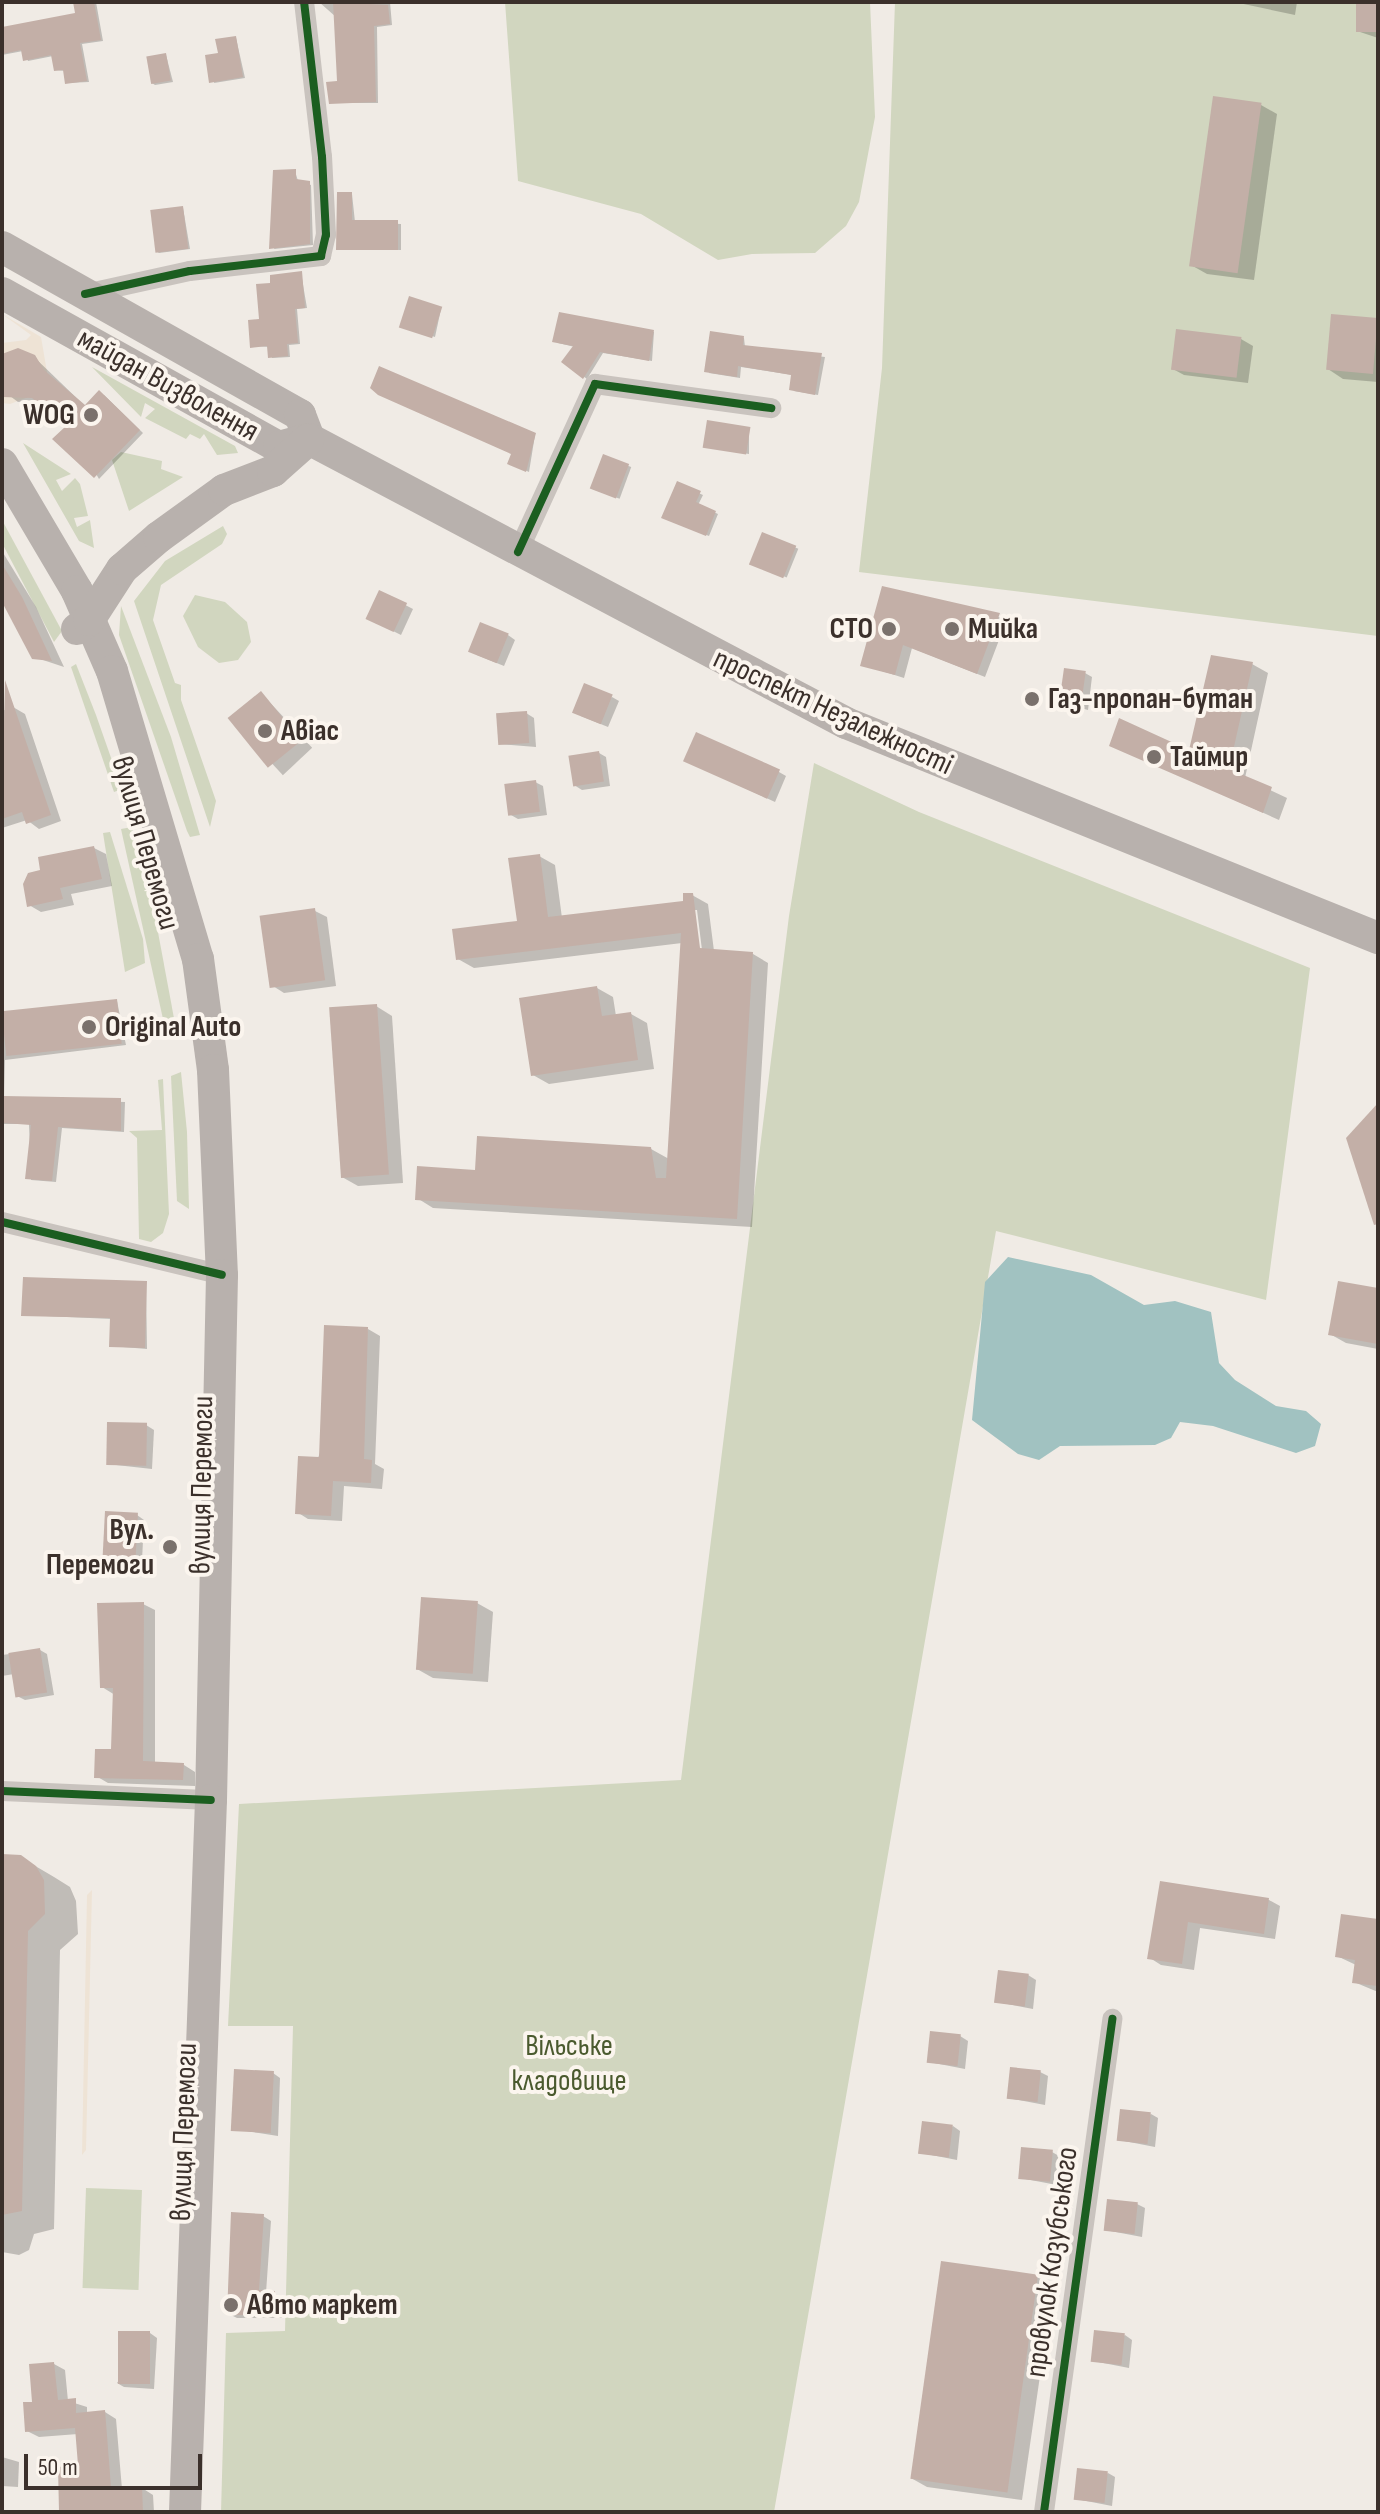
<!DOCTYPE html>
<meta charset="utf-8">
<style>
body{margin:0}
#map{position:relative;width:1380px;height:2514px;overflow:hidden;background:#f0ebe5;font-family:"Sofia Sans Condensed",sans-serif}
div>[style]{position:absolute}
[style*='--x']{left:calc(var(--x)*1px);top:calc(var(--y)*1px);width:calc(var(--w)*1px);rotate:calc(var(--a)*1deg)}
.green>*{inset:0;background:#d1d6bf;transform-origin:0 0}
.plaza>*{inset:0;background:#eee3d5}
.water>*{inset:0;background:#a1c2c1}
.shadow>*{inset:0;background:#0003;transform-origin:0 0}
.building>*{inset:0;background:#c3afa7;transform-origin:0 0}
.street>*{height:20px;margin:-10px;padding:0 10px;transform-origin:10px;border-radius:10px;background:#c9c3be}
.primary>*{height:32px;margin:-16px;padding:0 16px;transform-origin:16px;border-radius:16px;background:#b8b1ad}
.cycleway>*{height:8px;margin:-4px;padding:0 4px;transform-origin:4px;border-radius:4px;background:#1b5e20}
.dots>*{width:22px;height:22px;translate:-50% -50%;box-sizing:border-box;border:4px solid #fbf5ee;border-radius:50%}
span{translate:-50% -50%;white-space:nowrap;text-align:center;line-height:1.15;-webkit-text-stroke:8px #fbf5ee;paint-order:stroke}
.street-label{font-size:30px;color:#3b302b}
.poi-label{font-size:30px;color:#3b302b;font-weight:700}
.right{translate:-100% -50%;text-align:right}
.left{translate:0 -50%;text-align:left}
.park-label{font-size:30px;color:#4a5a2e}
.frame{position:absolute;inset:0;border:4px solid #3b302b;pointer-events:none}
.scale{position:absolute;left:24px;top:2454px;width:178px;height:36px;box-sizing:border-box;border:4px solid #3b302b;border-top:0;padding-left:10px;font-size:24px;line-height:28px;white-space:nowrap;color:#3b302b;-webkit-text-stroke:6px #fbf5ee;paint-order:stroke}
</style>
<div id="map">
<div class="green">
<i style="clip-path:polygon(505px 2px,870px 2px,875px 117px,859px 202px,846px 226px,815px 253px,752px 254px,718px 260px,641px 214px,518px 181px)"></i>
<i style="clip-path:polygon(895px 2px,1378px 2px,1378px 636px,859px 572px,882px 368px)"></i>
<i style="clip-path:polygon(92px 367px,235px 446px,238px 453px,217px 455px,204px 434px,200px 439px,190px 434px,186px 439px,145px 418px,155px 409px,145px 403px,141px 417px)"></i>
<i style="clip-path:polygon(23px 443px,71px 474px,56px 480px,62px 491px,75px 478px,80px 484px,88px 516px,74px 518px,77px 527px,90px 520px,94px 548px,79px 541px)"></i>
<i style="clip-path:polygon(121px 452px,162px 461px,161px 469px,183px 477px,129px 511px,112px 460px)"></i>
<i style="clip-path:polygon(2px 520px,62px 631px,54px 642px,2px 543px)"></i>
<i style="clip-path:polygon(223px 526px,227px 534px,222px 544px,161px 585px,153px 620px,175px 683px,181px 685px,181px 700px,216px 801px,210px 827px,134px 601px,165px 561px)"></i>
<i style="clip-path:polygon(195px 595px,225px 602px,247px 622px,251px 642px,238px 660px,219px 663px,198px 647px,183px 616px)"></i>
<i style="clip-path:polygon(121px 606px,171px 737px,200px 835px,190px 837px,187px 831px,119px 635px)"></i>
<i style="clip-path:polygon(76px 664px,96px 715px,122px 789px,114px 792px,71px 667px)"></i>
<i style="clip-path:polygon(814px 763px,919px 812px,1310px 968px,1266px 1300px,996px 1231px,774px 2512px,221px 2512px,226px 2333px,285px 2331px,293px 2026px,228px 2026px,239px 1804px,681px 1780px,789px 916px)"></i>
<i style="clip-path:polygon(132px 827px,152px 900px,176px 1029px,165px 1028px,121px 829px)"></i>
<i style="clip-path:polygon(110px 832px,143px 939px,145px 963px,125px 972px,103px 833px)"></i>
<i style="clip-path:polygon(181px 1072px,187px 1132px,189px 1209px,177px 1201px,171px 1076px)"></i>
<i style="clip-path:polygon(163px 1079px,169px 1214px,163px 1233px,151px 1242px,139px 1239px,137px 1138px,129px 1131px,162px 1130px,158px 1080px)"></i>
<i style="left:86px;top:2188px;width:56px;height:100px;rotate:2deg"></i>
</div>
<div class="plaza">
<i style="clip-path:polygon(2px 314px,41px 337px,47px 372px,31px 396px,10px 404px,2px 403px,2px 343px,26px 340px,31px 335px)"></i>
<i style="clip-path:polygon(92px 1890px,86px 2150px,82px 2155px,87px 1895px)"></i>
</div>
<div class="water">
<i style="clip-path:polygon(1008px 1257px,1091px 1275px,1144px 1305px,1175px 1301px,1211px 1312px,1219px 1363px,1235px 1380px,1276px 1406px,1306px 1411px,1321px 1424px,1315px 1446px,1296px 1453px,1213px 1426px,1180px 1422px,1171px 1438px,1155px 1445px,1060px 1446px,1039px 1460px,1018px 1454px,972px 1420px,985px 1282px)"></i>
</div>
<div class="shadow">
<i style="clip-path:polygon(75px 2px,96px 2px,103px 41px,82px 44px,89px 82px,67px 83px,65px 71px,55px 70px,53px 56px,28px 61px,23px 51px,2px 55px,2px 29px,77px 14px)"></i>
<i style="clip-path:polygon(319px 2px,390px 2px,392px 25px,377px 27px,378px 103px,331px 103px,339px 83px,336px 17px)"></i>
<i style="clip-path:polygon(1234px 2px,1297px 2px,1295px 15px)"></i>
<i style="clip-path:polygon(1358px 2px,1378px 2px,1378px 38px,1357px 31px)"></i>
<i style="clip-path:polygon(236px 38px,245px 78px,214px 83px,220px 55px)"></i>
<i style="clip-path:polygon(166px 55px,173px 82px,155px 85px,152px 83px)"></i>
<i style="clip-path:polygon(1261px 105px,1277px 114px,1254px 280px,1207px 274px,1191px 265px)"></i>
<i style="clip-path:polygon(295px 171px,298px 181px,311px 185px,313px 245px,274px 249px)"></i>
<i style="clip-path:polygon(352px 194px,355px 222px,401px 224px,401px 250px,338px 249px)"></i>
<i style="clip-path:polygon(183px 208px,190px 249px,159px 253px,156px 251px)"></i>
<i style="clip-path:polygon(301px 273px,307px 308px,297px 309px,300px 344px,289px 345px,290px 357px,272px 358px,269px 347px,252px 346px,272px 285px)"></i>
<i style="clip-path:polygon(441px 309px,435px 337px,404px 327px)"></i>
<i style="clip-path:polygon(561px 315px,654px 332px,652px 361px,603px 353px,587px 379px,563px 361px,575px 347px,558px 343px)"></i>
<i style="clip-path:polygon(1378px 320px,1378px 382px,1343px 379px,1328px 369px)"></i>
<i style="clip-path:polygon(712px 333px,744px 338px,745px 347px,825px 357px,818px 395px,794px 391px,793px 375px,741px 367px,740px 378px,709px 373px)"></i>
<i style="clip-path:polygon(1241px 339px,1253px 346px,1248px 383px,1184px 375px,1173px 369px)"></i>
<i style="clip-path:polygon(34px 357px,86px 407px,104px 395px,143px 433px,99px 479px,68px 425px,37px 400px,18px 402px,2px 390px,2px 358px)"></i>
<i style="clip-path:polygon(749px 429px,749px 454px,705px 447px)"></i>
<i style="clip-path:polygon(535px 435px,529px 472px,509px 463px)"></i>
<i style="left:604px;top:457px;width:29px;height:34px;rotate:20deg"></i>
<i style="clip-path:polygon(678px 484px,703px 495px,698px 505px,718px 514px,709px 536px,667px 519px)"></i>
<i style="left:764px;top:535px;width:37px;height:31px;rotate:22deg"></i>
<i style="clip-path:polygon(2px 551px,36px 607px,64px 667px,34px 657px,2px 598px)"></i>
<i style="clip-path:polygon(884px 589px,1007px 619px,985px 677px,912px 648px,904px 678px,863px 665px)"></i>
<i style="clip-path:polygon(380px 592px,413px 609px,401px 635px,375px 622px)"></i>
<i style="clip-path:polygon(508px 635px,515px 640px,504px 666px,477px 655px)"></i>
<i style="clip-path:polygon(1252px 664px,1268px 673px,1245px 778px,1287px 798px,1279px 820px,1112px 745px,1190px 752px)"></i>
<i style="clip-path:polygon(1085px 673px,1092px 677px,1088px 710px,1062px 703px)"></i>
<i style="left:261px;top:693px;width:75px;height:40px;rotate:47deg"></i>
<i style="clip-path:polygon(612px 697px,619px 701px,608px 727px,581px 716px)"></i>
<i style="clip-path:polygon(13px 707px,25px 714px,61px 821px,39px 829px,27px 820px,2px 828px,2px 711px)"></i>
<i style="clip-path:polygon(526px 713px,534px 718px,536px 747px,499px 744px)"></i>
<i style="clip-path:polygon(599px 753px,606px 757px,610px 786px,582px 790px,574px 785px)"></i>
<i style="clip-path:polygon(691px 763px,779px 772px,786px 776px,775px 802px)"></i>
<i style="clip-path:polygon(535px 782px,543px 786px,547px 815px,518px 819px,511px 815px)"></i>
<i style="clip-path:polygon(94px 848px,106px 854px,112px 886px,71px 894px,74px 905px,41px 912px,29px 905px)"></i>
<i style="clip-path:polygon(evenodd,539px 856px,555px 865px,562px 918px,685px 903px,692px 895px,708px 904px,714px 951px,753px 954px,768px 963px,752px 1227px,433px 1208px,417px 1198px,477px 1172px,651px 1149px,669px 1159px,682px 943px,474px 968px,458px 959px,519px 923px,539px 856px,693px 910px,697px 910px,703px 958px,699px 959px,693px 910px)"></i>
<i style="clip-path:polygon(315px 911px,327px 917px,336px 986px,284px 993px,273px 986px)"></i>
<i style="clip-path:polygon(597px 988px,613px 997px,616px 1016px,631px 1014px,647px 1023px,654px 1069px,549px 1084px,533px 1075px)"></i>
<i style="clip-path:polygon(117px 1001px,126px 1045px,5px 1060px,4px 1099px,125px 1102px,124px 1132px,62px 1128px,56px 1182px,31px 1180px,29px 1124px,2px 1124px,2px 1018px)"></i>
<i style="clip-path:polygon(376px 1006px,392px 1016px,403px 1183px,358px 1186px,342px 1177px)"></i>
<i style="clip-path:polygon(146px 1283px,147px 1349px,111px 1346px,112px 1319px,23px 1315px)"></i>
<i style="clip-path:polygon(1378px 1291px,1378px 1349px,1346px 1343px,1330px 1334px)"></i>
<i style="clip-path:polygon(368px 1329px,380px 1336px,375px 1464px,384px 1469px,382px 1489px,344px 1486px,342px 1521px,308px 1519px,297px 1512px)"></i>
<i style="clip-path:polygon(146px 1425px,154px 1430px,152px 1469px,107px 1464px)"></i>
<i style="clip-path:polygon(137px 1515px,144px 1520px,142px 1561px,105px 1555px)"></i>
<i style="clip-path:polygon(477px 1603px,493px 1612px,488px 1682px,433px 1678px,417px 1669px)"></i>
<i style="clip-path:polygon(143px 1604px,155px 1610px,155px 1764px,184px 1765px,195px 1772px,195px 1786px,108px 1783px,96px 1776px,113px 1751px,115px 1695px,102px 1687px)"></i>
<i style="clip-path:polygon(40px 1650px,47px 1654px,54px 1695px,25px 1700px,17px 1696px,14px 1674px,2px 1676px,2px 1655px)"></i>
<i style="clip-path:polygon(2px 1856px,20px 1857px,54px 1877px,70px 1887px,76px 1901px,78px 1934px,60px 1950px,54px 2229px,34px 2234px,29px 2250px,19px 2255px,2px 2252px)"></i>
<i style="clip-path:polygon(1161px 1883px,1269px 1900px,1280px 1906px,1275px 1939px,1200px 1928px,1194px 1970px,1161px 1965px,1150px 1958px)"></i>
<i style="clip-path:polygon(1378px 1921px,1378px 1992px,1354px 1982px,1356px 1965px,1337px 1956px)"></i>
<i style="clip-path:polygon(1028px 1975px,1036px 1980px,1033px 2009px,997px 2002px)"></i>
<i style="clip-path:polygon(960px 2036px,968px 2041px,965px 2069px,929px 2062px)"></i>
<i style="clip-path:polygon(1040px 2072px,1048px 2076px,1045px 2105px,1008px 2098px)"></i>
<i style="clip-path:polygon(273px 2073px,280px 2078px,278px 2136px,234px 2129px)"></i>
<i style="clip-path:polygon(1151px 2114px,1158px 2118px,1155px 2147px,1119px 2140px)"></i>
<i style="clip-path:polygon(953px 2126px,960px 2131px,957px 2160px,921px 2153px)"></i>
<i style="clip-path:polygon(1052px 2152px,1059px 2156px,1057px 2185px,1020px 2178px)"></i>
<i style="clip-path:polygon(1137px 2204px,1145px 2208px,1142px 2237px,1105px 2230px)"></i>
<i style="clip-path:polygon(263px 2216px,271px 2221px,266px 2293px,282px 2297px,282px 2318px,237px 2318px,229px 2314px)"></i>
<i style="clip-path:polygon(1037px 2277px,1053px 2286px,1022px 2500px,927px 2487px,911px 2478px)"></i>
<i style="clip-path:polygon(150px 2333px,157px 2338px,154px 2389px,124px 2387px,117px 2383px)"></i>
<i style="clip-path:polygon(1125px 2335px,1132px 2340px,1129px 2368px,1093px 2361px)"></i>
<i style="clip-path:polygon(54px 2364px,65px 2370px,68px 2401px,87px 2407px,87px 2414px,105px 2412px,116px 2419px,122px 2489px,142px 2488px,153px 2495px,154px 2512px,61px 2512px,80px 2467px,78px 2434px,39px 2437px,27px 2431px)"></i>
<i style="clip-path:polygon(2px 2457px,19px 2462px,18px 2487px,2px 2486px)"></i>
<i style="clip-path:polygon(1108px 2473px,1115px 2477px,1112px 2506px,1076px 2499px)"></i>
</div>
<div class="building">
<i style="clip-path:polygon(73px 2px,94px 2px,101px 40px,80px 43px,87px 81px,65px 84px,63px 70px,54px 71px,51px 55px,23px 61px,21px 50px,2px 54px,2px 27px,75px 13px)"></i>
<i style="clip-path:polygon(333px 2px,388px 5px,390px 24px,374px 26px,376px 102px,329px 104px,326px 82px,337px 81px)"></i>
<i style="left:1356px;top:2px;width:22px;height:30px"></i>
<i style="clip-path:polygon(236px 36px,243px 77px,209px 83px,205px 55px,218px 53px,215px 39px)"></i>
<i style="left:166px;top:53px;width:28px;height:20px;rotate:80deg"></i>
<i style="left:1213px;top:96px;width:49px;height:172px;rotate:8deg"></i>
<i style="clip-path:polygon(296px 169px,296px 179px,310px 181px,310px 244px,269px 249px,273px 170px)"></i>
<i style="clip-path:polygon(337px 192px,352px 192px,352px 220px,398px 220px,398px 250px,336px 250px)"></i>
<i style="left:183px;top:206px;width:43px;height:33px;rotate:83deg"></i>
<i style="clip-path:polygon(302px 271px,305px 308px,295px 309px,298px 343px,287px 344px,288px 356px,268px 358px,267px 346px,250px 348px,248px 320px,259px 319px,256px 284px,270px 283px,270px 275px)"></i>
<i style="left:409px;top:296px;width:35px;height:33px;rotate:18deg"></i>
<i style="clip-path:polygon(559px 312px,654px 330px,649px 361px,600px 352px,583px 379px,561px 362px,573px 346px,552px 342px)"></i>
<i style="left:1331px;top:314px;width:47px;height:56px;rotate:5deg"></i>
<i style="left:1176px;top:329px;width:66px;height:41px;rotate:7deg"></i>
<i style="clip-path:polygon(710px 331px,744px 336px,743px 345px,822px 353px,815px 395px,789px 390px,791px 375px,738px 366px,737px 377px,704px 372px)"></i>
<i style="clip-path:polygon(18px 348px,35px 355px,44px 370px,85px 405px,99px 390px,140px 430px,94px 478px,52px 439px,66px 426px,32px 398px,2px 397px,2px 354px)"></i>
<i style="clip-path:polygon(379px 366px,536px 433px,526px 472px,507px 464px,511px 454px,378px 395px,370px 388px)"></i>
<i style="left:707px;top:420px;width:44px;height:28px;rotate:9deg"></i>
<i style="left:603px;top:454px;width:28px;height:37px;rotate:21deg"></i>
<i style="clip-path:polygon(677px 481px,701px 491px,696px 502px,716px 511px,706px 536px,661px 518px)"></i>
<i style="left:762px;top:532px;width:37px;height:35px;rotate:22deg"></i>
<i style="clip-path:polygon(2px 564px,22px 597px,52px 661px,32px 659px,2px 602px)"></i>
<i style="clip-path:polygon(882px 586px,1000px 613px,977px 674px,903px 645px,895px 675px,860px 666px)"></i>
<i style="left:379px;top:590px;width:31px;height:32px;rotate:25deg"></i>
<i style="left:480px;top:622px;width:31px;height:32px;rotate:22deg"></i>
<i style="clip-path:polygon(1211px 655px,1253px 662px,1229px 769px,1272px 787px,1263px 813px,1109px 746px,1119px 718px,1189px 750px)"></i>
<i style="left:1064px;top:668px;width:22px;height:36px;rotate:8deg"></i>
<i style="clip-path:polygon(5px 680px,51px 815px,26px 824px,22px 812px,2px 819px)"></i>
<i style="left:584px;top:683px;width:31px;height:32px;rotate:22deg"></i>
<i style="left:261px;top:691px;width:64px;height:43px;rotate:51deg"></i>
<i style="left:527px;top:711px;width:32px;height:31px;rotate:86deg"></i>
<i style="left:696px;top:732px;width:92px;height:32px;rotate:24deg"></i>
<i style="left:599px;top:751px;width:31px;height:31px;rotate:81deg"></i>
<i style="left:536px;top:780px;width:32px;height:32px;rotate:83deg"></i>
<i style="clip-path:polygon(94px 846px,102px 879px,60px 888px,63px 899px,27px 907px,23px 884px,28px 873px,40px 870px,38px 857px)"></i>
<i style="clip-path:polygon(540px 854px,548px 917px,683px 901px,683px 893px,693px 893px,700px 948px,753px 952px,737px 1219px,415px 1200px,417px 1166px,475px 1170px,477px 1136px,651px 1147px,656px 1178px,666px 1178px,681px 933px,456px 960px,452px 929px,517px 921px,508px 858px)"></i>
<i style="left:315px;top:908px;width:73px;height:56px;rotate:82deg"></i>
<i style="clip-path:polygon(597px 986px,602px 1016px,631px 1012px,638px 1060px,531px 1076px,519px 998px)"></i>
<i style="left:117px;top:999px;width:45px;height:116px;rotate:84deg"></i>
<i style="left:377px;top:1004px;width:171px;height:48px;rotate:86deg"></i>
<i style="clip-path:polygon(3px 1096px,121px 1098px,121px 1131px,58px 1127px,52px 1181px,25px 1179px,31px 1125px,4px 1123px)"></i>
<i style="clip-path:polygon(1378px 1103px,1378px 1224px,1374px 1225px,1346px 1138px)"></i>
<i style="clip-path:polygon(23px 1277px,147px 1281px,145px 1348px,109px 1347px,110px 1318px,21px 1316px)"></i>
<i style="clip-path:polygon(1338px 1281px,1378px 1288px,1378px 1344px,1328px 1335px)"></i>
<i style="clip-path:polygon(324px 1325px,368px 1327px,364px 1459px,372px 1460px,371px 1483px,333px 1481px,331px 1516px,295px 1514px,298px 1456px,319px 1457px)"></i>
<i style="left:107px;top:1422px;width:40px;height:43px;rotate:1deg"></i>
<i style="left:105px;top:1511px;width:33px;height:45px;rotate:3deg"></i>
<i style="left:421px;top:1597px;width:57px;height:73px;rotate:4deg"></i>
<i style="clip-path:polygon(144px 1602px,143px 1761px,184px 1763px,183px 1780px,94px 1778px,95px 1749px,111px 1749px,113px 1688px,100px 1688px,97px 1603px)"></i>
<i style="left:40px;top:1648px;width:45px;height:32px;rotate:81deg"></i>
<i style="clip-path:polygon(2px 1854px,21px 1855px,36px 1866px,44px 1880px,45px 1914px,28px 1931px,22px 2211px,2px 2215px)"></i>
<i style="clip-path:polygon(1160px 1881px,1269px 1898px,1264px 1934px,1188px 1922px,1182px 1964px,1147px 1959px)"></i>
<i style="clip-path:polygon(1341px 1914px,1378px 1919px,1378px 1986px,1352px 1983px,1355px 1960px,1335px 1957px)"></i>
<i style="left:998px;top:1970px;width:31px;height:33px;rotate:7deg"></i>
<i style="left:930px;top:2031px;width:31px;height:32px;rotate:6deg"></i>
<i style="left:1010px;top:2067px;width:31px;height:32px;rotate:6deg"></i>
<i style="left:234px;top:2069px;width:40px;height:62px;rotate:3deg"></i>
<i style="left:1120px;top:2109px;width:31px;height:32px;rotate:6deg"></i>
<i style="left:922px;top:2121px;width:31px;height:33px;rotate:7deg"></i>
<i style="left:1021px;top:2147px;width:32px;height:32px;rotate:5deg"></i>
<i style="left:1107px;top:2199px;width:31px;height:32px;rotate:6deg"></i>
<i style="clip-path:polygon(231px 2212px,264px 2214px,259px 2290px,275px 2291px,275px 2315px,227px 2315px)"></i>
<i style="left:941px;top:2261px;width:98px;height:220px;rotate:8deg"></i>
<i style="left:1094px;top:2330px;width:31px;height:32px;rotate:6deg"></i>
<i style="left:118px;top:2331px;width:32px;height:53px"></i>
<i style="clip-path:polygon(54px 2362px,58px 2400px,76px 2398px,76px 2413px,105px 2410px,111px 2487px,142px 2486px,143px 2512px,59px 2512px,58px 2467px,78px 2465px,75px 2428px,25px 2432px,23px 2402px,32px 2402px,29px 2364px)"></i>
<i style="left:1077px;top:2468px;width:31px;height:32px;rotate:6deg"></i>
</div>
<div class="street">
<i style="--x:85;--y:294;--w:107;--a:-12.4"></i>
<i style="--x:190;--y:271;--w:132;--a:-6.5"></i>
<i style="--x:321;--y:256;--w:22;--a:-77"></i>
<i style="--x:326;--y:235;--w:78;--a:-92.9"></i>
<i style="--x:322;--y:157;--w:156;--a:-96.6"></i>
<i style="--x:518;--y:552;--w:185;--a:-65.4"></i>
<i style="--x:595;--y:384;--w:178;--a:7.8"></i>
<i style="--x:2;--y:1222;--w:226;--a:13.5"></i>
<i style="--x:2;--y:1791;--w:209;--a:2.5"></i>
<i style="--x:1044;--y:2512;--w:498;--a:-82.1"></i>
</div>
<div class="primary">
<i style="--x:2;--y:247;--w:342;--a:29.4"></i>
<i style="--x:300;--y:415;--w:26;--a:69"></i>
<i style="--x:2;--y:293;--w:317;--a:29.1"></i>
<i style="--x:279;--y:447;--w:31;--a:-15"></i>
<i style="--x:309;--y:439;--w:607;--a:27.87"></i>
<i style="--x:846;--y:723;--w:574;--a:22.01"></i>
<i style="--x:2;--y:464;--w:147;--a:59.4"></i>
<i style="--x:77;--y:591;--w:87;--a:66.4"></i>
<i style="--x:112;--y:671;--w:301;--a:73.4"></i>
<i style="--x:198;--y:959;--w:112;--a:82.3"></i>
<i style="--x:213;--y:1070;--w:205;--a:87.5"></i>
<i style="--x:222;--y:1275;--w:525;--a:91.2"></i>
<i style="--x:211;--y:1800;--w:712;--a:92.09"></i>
<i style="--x:77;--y:629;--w:15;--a:-37"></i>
<i style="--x:89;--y:620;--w:61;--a:-57.1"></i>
<i style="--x:122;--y:569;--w:49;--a:-40.9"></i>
<i style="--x:159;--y:537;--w:80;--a:-35.9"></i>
<i style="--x:224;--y:490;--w:53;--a:-21.2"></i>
<i style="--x:273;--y:471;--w:47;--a:-41.5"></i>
</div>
<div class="cycleway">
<i style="--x:85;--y:294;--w:107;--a:-12.4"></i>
<i style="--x:190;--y:271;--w:132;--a:-6.5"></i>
<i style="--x:321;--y:256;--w:22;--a:-77"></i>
<i style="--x:326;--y:235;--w:78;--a:-92.9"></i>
<i style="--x:322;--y:157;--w:156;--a:-96.6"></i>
<i style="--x:518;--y:552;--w:185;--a:-65.4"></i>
<i style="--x:595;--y:384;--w:178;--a:7.8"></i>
<i style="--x:2;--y:1222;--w:226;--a:13.5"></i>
<i style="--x:2;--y:1791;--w:209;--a:2.5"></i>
<i style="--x:1044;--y:2512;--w:498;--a:-82.1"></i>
</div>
<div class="dots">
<i style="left:91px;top:415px;background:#7a716c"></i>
<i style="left:889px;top:629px;background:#7a716c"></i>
<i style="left:952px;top:629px;background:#7a716c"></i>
<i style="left:1032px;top:699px;background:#7a716c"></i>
<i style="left:265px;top:731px;background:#7a716c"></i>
<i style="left:1154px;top:757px;background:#7a716c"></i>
<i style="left:89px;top:1027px;background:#7a716c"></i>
<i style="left:170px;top:1547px;background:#7a716c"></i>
<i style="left:231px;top:2305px;background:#7a716c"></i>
</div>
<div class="street-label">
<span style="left:168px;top:385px;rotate:29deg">майдан Визволення</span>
<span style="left:833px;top:712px;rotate:25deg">проспект Незалежності</span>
<span style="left:145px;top:843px;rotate:74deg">вулиця Перемоги</span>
<span style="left:202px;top:1485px;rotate:-89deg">вулиця Перемоги</span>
<span style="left:184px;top:2132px;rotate:-88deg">вулиця Перемоги</span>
<span style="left:1052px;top:2262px;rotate:-82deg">провулок Козубського</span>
</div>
<div class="poi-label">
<span class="right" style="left:75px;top:415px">WOG</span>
<span class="right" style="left:873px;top:629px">СТО</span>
<span class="left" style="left:968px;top:629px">Мийка</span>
<span class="left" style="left:1048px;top:699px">Газ-пропан-бутан</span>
<span class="left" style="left:281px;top:731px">Авіас</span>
<span class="left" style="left:1170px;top:757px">Таймир</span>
<span class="left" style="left:105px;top:1027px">Original Auto</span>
<span class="right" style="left:154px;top:1547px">Вул.<br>Перемоги</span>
<span class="left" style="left:247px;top:2305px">Авто маркет</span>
</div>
<div class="park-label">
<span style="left:569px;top:2063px">Вільське<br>кладовище</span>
</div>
<div class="frame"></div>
<div class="scale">50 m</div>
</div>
